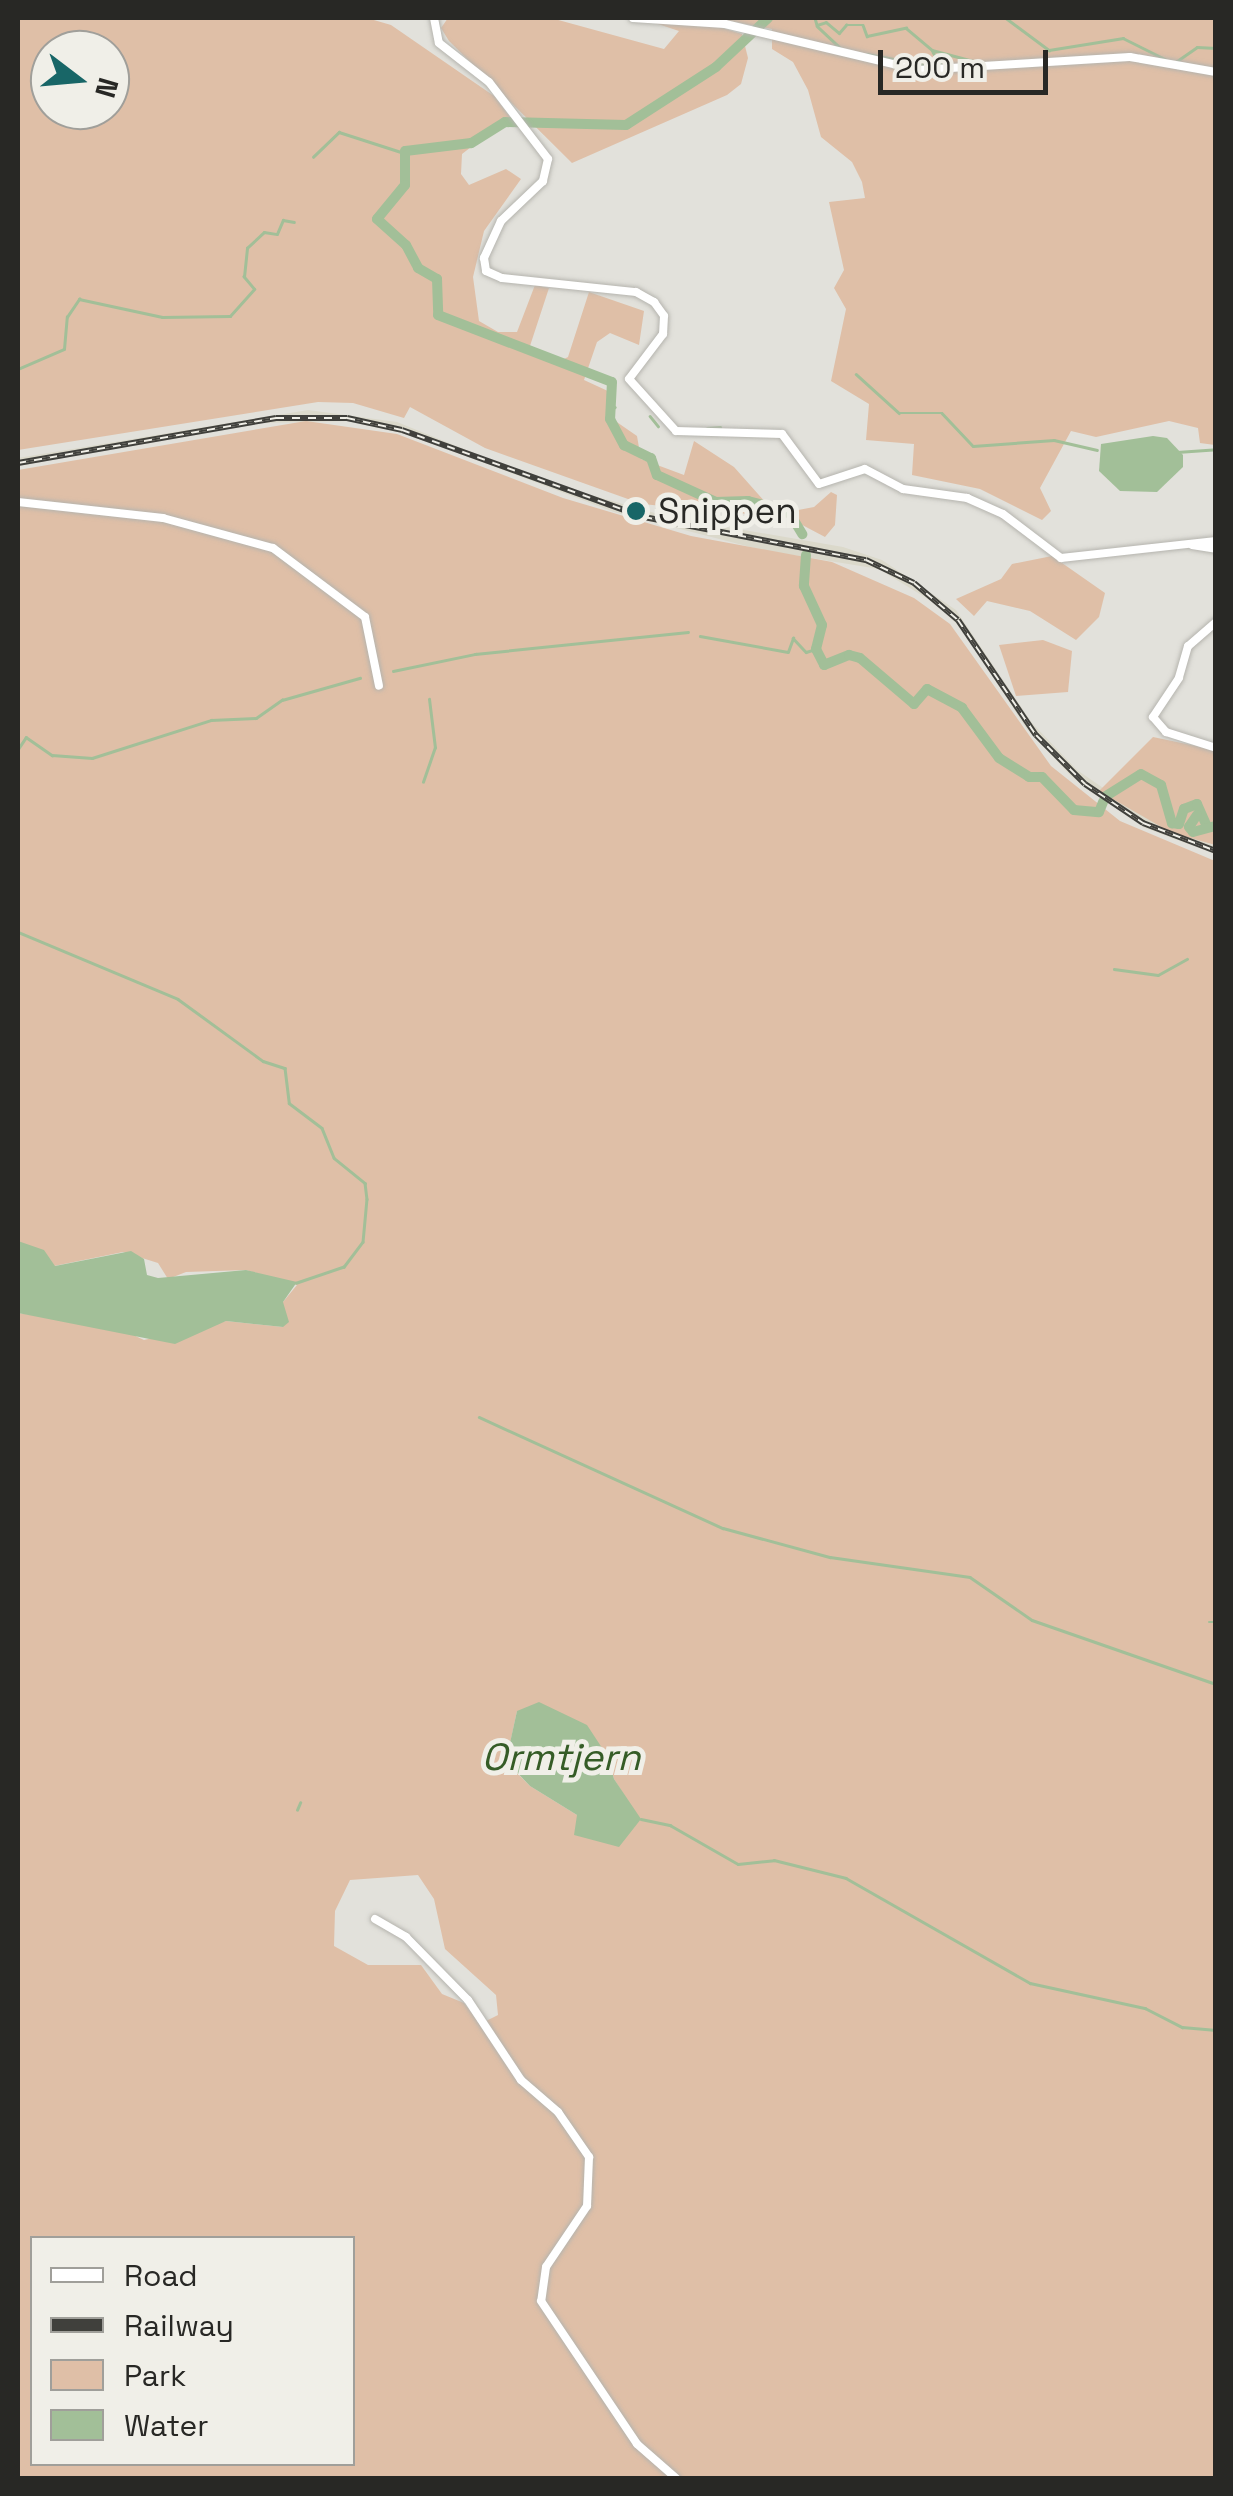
<!DOCTYPE html>
<style>
body{margin:0}
#map{position:relative;width:1233px;height:2496px;overflow:hidden;background:#e2e1db;font-family:"Space Grotesk",sans-serif}
div>[style]{position:absolute}
[style*='--x']{left:calc(var(--x)*1px);top:calc(var(--y)*1px);width:calc(var(--w)*1px);rotate:calc(var(--a)*1deg)}
.built>*{inset:0;background:#dbd9cb}
.green>*{inset:0;background:#dfbfa7}
.water>*{inset:0;background:#a2bf98}
.stream>*{height:2.5px;margin:-1.25px;padding:0 1.25px;transform-origin:1.25px;border-radius:1.25px;background:#a2bf98}
.river>*{height:10px;margin:-5px;padding:0 5px;transform-origin:5px;border-radius:5px;background:#a2bf98}
.roads{filter:drop-shadow(0 0 2px #b5b4ae) drop-shadow(0 0 2px #b5b4ae)}
.minor>*{height:8px;margin:-4px;padding:0 4px;transform-origin:4px;border-radius:4px;background:#fff}
.rail>*{height:6px;margin-top:-3px;transform-origin:0;background:repeating-linear-gradient(90deg,#f0efe8 0 8px,#40403c 0 16px);box-sizing:border-box;border-block:2px solid #40403c}
.dots>*{width:28px;height:28px;translate:-50% -50%;box-sizing:border-box;border:5px solid #f0efe8;border-radius:50%}
span{translate:-50% -50%;white-space:nowrap;text-align:center;line-height:1.15;-webkit-text-stroke:10px #f0efe8;paint-order:stroke}
.poi-label{font-size:35px;color:#282825}
.left{translate:0 -50%;text-align:left}
.water-label{font-size:38px;color:#355c27;font-style:italic}
.frame{position:absolute;inset:0;border:20px solid #282825;pointer-events:none}
.legend{position:absolute;left:30px;top:2236px;width:325px;height:230px;box-sizing:border-box;background:#f0efe8;border:2px solid #a09f9a;margin:0;padding:12px 18px;list-style:none;font-size:30px;color:#282825}
.legend li{display:flex;align-items:center;gap:20px;height:50px}
.legend b{width:50px;border:2px solid #a09f9a}
.north{position:absolute;left:30px;top:30px;width:100px;height:100px;box-sizing:border-box;background:#f0efe8;border:2px solid #a09f9a;border-radius:50%;rotate:106deg;font-size:28px;font-weight:700;line-height:40px;text-align:center;color:#282825}
.north::after{content:'';display:block;margin:auto;width:35px;height:45px;background:#186667;clip-path:polygon(50% 0,100% 100%,50% 72%,0 100%)}
.scale{position:absolute;left:878px;top:50px;width:170px;height:45px;box-sizing:border-box;border:5px solid #282825;border-top:0;padding-left:12px;font-size:30px;line-height:35px;white-space:nowrap;color:#282825;-webkit-text-stroke:8px #f0efe8;paint-order:stroke}
</style>
<div id="map">
<div class="built">
<i style="clip-path:polygon(308px 410px,397px 422px,548px 483px,669px 517px,843px 547px,882px 560px,956px 610px,1032px 723px,1077px 770px,1147px 818px,1215px 846px,1215px 854px,1143px 827px,1072px 777px,1026px 728px,964px 631px,936px 604px,879px 569px,762px 550px,614px 512px,414px 436px,351px 421px,258px 423px,18px 466px,18px 458px)"></i>
</div>
<div class="green">
<i style="clip-path:polygon(evenodd,18px 18px,367px 18px,391px 25px,494px 96px,510px 117px,462px 154px,461px 174px,469px 185px,506px 169px,521px 179px,484px 231px,473px 277px,479px 321px,498px 332px,517px 332px,535px 285px,549px 288px,528px 352px,560px 361px,568px 357px,589px 292px,644px 311px,639px 345px,610px 333px,597px 342px,584px 380px,610px 392px,608px 416px,637px 436px,641px 459px,684px 475px,694px 441px,734px 467px,767px 504px,793px 511px,814px 507px,831px 492px,837px 495px,835px 525px,825px 537px,789px 518px,642px 504px,485px 448px,410px 407px,404px 418px,353px 403px,318px 402px,18px 450px,18px 18px,50px 50px,110px 50px,110px 110px,50px 110px,50px 50px)"></i>
<i style="clip-path:polygon(448px 18px,551px 18px,664px 49px,679px 31px,646px 20px,709px 24px,742px 34px,748px 58px,741px 84px,727px 95px,572px 163px,449px 41px,441px 28px)"></i>
<i style="clip-path:polygon(714px 18px,1215px 18px,1215px 445px,1200px 443px,1198px 428px,1169px 421px,1096px 437px,1071px 431px,1040px 488px,1051px 511px,1042px 520px,980px 489px,912px 475px,914px 444px,866px 440px,869px 404px,831px 381px,846px 309px,834px 288px,844px 270px,829px 202px,865px 198px,862px 182px,852px 162px,821px 137px,808px 90px,793px 62px,772px 49px,772px 29px)"></i>
<i style="clip-path:polygon(evenodd,306px 421px,397px 434px,563px 498px,691px 536px,832px 562px,914px 598px,950px 624px,1051px 766px,1120px 821px,1215px 861px,1215px 2478px,18px 2478px,18px 1313px,116px 1327px,144px 1340px,226px 1321px,283px 1327px,283px 1302px,297px 1285px,246px 1270px,186px 1272px,168px 1279px,158px 1263px,123px 1252px,54px 1266px,18px 1241px,18px 470px,306px 421px,517px 1711px,568px 1717px,608px 1757px,614px 1779px,640px 1820px,577px 1815px,530px 1786px,506px 1762px,517px 1711px,306px 421px,418px 1875px,434px 1899px,445px 1949px,496px 1995px,498px 2015px,480px 2024px,464px 2003px,442px 1994px,421px 1965px,368px 1965px,334px 1946px,335px 1911px,350px 1880px,418px 1875px,306px 421px,32px 2238px,352px 2238px,352px 2464px,32px 2464px,32px 2238px)"></i>
<i style="clip-path:polygon(1052px 556px,1105px 593px,1099px 617px,1076px 640px,1030px 611px,987px 601px,974px 616px,956px 599px,1001px 579px,1012px 564px)"></i>
<i style="clip-path:polygon(1043px 640px,1072px 651px,1068px 692px,1016px 696px,999px 645px)"></i>
<i style="clip-path:polygon(1153px 737px,1215px 750px,1215px 845px,1170px 832px,1099px 791px)"></i>
</div>
<div class="water">
<i style="clip-path:polygon(1153px 436px,1167px 438px,1183px 455px,1183px 467px,1157px 492px,1120px 491px,1099px 471px,1101px 444px)"></i>
<i style="clip-path:polygon(18px 1241px,44px 1250px,55px 1266px,131px 1251px,144px 1259px,147px 1275px,158px 1278px,246px 1270px,297px 1282px,283px 1302px,289px 1322px,283px 1327px,226px 1321px,175px 1344px,18px 1313px)"></i>
<i style="clip-path:polygon(539px 1702px,587px 1725px,608px 1757px,614px 1779px,641px 1819px,619px 1847px,574px 1835px,577px 1815px,530px 1786px,506px 1761px,517px 1711px)"></i>
</div>
<div class="stream">
<i style="--x:796;--y:18;--w:5;--a:0"></i>
<i style="--x:815;--y:18;--w:7;--a:74"></i>
<i style="--x:817;--y:25;--w:9;--a:-18"></i>
<i style="--x:826;--y:22;--w:17;--a:40"></i>
<i style="--x:839;--y:33;--w:11;--a:-49"></i>
<i style="--x:846;--y:25;--w:17;--a:0"></i>
<i style="--x:863;--y:25;--w:12;--a:70"></i>
<i style="--x:867;--y:36;--w:40;--a:-12"></i>
<i style="--x:906;--y:28;--w:34;--a:40"></i>
<i style="--x:932;--y:50;--w:51;--a:14.9"></i>
<i style="--x:956;--y:18;--w:5;--a:0"></i>
<i style="--x:1006;--y:18;--w:54;--a:36.7"></i>
<i style="--x:1049;--y:50;--w:75;--a:-9.2"></i>
<i style="--x:1123;--y:38;--w:47;--a:26.6"></i>
<i style="--x:817;--y:26;--w:33;--a:43"></i>
<i style="--x:933;--y:52;--w:17;--a:57"></i>
<i style="--x:867;--y:54;--w:64;--a:10.8"></i>
<i style="--x:1177;--y:61;--w:24;--a:-35"></i>
<i style="--x:1197;--y:47;--w:19;--a:3"></i>
<i style="--x:313;--y:157;--w:36;--a:-44"></i>
<i style="--x:339;--y:132;--w:68;--a:17.9"></i>
<i style="--x:18;--y:369;--w:50;--a:-23.5"></i>
<i style="--x:64;--y:349;--w:32;--a:-85"></i>
<i style="--x:67;--y:317;--w:22;--a:-56"></i>
<i style="--x:79;--y:299;--w:85;--a:12.2"></i>
<i style="--x:162;--y:317;--w:68;--a:-0.8"></i>
<i style="--x:230;--y:316;--w:36;--a:-48"></i>
<i style="--x:254;--y:289;--w:16;--a:-130"></i>
<i style="--x:244;--y:277;--w:29;--a:-84"></i>
<i style="--x:247;--y:248;--w:23;--a:-43"></i>
<i style="--x:264;--y:232;--w:13;--a:9"></i>
<i style="--x:277;--y:234;--w:15;--a:-67"></i>
<i style="--x:283;--y:220;--w:11;--a:10"></i>
<i style="--x:856;--y:374;--w:58;--a:42.2"></i>
<i style="--x:899;--y:413;--w:43;--a:0"></i>
<i style="--x:942;--y:413;--w:45;--a:46.8"></i>
<i style="--x:973;--y:446;--w:81;--a:-4.2"></i>
<i style="--x:1054;--y:440;--w:44;--a:13.1"></i>
<i style="--x:609;--y:403;--w:7;--a:34"></i>
<i style="--x:650;--y:416;--w:13;--a:51"></i>
<i style="--x:707;--y:428;--w:13;--a:-4"></i>
<i style="--x:1177;--y:452;--w:39;--a:-4"></i>
<i style="--x:700;--y:636;--w:89;--a:10.3"></i>
<i style="--x:788;--y:652;--w:15;--a:-70"></i>
<i style="--x:793;--y:638;--w:19;--a:47"></i>
<i style="--x:806;--y:652;--w:10;--a:-17"></i>
<i style="--x:393;--y:671;--w:84;--a:-11.7"></i>
<i style="--x:475;--y:654;--w:214;--a:-5.9"></i>
<i style="--x:18;--y:749;--w:14;--a:-56"></i>
<i style="--x:26;--y:737;--w:32;--a:35"></i>
<i style="--x:52;--y:755;--w:40;--a:4.3"></i>
<i style="--x:92;--y:758;--w:125;--a:-17.7"></i>
<i style="--x:211;--y:720;--w:45;--a:-2.5"></i>
<i style="--x:256;--y:718;--w:32;--a:-35"></i>
<i style="--x:282;--y:700;--w:81;--a:-15.8"></i>
<i style="--x:423;--y:782;--w:36;--a:-71"></i>
<i style="--x:435;--y:748;--w:49;--a:-97"></i>
<i style="--x:18;--y:932;--w:173;--a:22.7"></i>
<i style="--x:178;--y:999;--w:105;--a:36.1"></i>
<i style="--x:263;--y:1061;--w:23;--a:18"></i>
<i style="--x:285;--y:1068;--w:35;--a:83"></i>
<i style="--x:289;--y:1103;--w:41;--a:37.1"></i>
<i style="--x:322;--y:1128;--w:32;--a:68"></i>
<i style="--x:334;--y:1158;--w:40;--a:39"></i>
<i style="--x:365;--y:1183;--w:16;--a:83"></i>
<i style="--x:367;--y:1199;--w:43;--a:95.3"></i>
<i style="--x:363;--y:1242;--w:31;--a:127"></i>
<i style="--x:344;--y:1267;--w:50;--a:161.2"></i>
<i style="--x:1114;--y:969;--w:44;--a:7.8"></i>
<i style="--x:1158;--y:975;--w:33;--a:-29"></i>
<i style="--x:479;--y:1417;--w:268;--a:24.5"></i>
<i style="--x:723;--y:1528;--w:111;--a:15.2"></i>
<i style="--x:830;--y:1557;--w:141;--a:8.1"></i>
<i style="--x:970;--y:1577;--w:75;--a:34.7"></i>
<i style="--x:1032;--y:1620;--w:195;--a:19.2"></i>
<i style="--x:1209;--y:1622;--w:7;--a:0"></i>
<i style="--x:297;--y:1810;--w:8;--a:-67"></i>
<i style="--x:641;--y:1819;--w:30;--a:12"></i>
<i style="--x:670;--y:1825;--w:78;--a:29.8"></i>
<i style="--x:738;--y:1864;--w:36;--a:-6"></i>
<i style="--x:774;--y:1860;--w:74;--a:14"></i>
<i style="--x:846;--y:1878;--w:212;--a:29.7"></i>
<i style="--x:1030;--y:1983;--w:118;--a:12.3"></i>
<i style="--x:1145;--y:2008;--w:42;--a:27.2"></i>
<i style="--x:1182;--y:2027;--w:34;--a:5"></i>
</div>
<div class="river">
<i style="--x:768;--y:18;--w:71;--a:136.7"></i>
<i style="--x:716;--y:67;--w:107;--a:147.2"></i>
<i style="--x:626;--y:125;--w:121;--a:-178.6"></i>
<i style="--x:505;--y:122;--w:40;--a:148"></i>
<i style="--x:471;--y:143;--w:66;--a:173.1"></i>
<i style="--x:405;--y:151;--w:34;--a:90"></i>
<i style="--x:405;--y:185;--w:44;--a:129.5"></i>
<i style="--x:377;--y:219;--w:39;--a:42"></i>
<i style="--x:406;--y:245;--w:26;--a:62"></i>
<i style="--x:418;--y:268;--w:22;--a:30"></i>
<i style="--x:437;--y:279;--w:36;--a:88"></i>
<i style="--x:438;--y:315;--w:186;--a:21.1"></i>
<i style="--x:612;--y:382;--w:37;--a:93"></i>
<i style="--x:610;--y:419;--w:30;--a:62"></i>
<i style="--x:624;--y:445;--w:30;--a:26"></i>
<i style="--x:651;--y:458;--w:18;--a:71"></i>
<i style="--x:657;--y:475;--w:65;--a:24.6"></i>
<i style="--x:716;--y:502;--w:32;--a:-2"></i>
<i style="--x:748;--y:501;--w:42;--a:15"></i>
<i style="--x:789;--y:512;--w:26;--a:59"></i>
<i style="--x:806;--y:555;--w:31;--a:94"></i>
<i style="--x:804;--y:586;--w:43;--a:65.2"></i>
<i style="--x:822;--y:625;--w:25;--a:104"></i>
<i style="--x:816;--y:649;--w:18;--a:63"></i>
<i style="--x:824;--y:665;--w:27;--a:-22"></i>
<i style="--x:849;--y:655;--w:11;--a:15"></i>
<i style="--x:860;--y:658;--w:71;--a:40.4"></i>
<i style="--x:914;--y:704;--w:20;--a:-49"></i>
<i style="--x:927;--y:689;--w:40;--a:28"></i>
<i style="--x:962;--y:708;--w:62;--a:53.5"></i>
<i style="--x:999;--y:758;--w:36;--a:32"></i>
<i style="--x:1029;--y:777;--w:13;--a:0"></i>
<i style="--x:1042;--y:777;--w:46;--a:45.9"></i>
<i style="--x:1074;--y:810;--w:25;--a:5"></i>
<i style="--x:1099;--y:812;--w:11;--a:-68"></i>
<i style="--x:1106;--y:796;--w:41;--a:-32.2"></i>
<i style="--x:1141;--y:774;--w:23;--a:29"></i>
<i style="--x:1161;--y:785;--w:40;--a:74"></i>
<i style="--x:1172;--y:823;--w:7;--a:8"></i>
<i style="--x:1179;--y:824;--w:16;--a:-72"></i>
<i style="--x:1184;--y:809;--w:14;--a:-21"></i>
<i style="--x:1197;--y:804;--w:24;--a:66"></i>
<i style="--x:1197;--y:815;--w:14;--a:124"></i>
<i style="--x:1189;--y:827;--w:6;--a:51"></i>
<i style="--x:1193;--y:832;--w:24;--a:-15"></i>
</div>
<div class="roads">
<div class="minor">
<i style="--x:434;--y:18;--w:25;--a:79"></i>
<i style="--x:439;--y:43;--w:63;--a:38"></i>
<i style="--x:489;--y:82;--w:97;--a:52.5"></i>
<i style="--x:548;--y:159;--w:23;--a:103"></i>
<i style="--x:543;--y:181;--w:58;--a:136.4"></i>
<i style="--x:501;--y:221;--w:41;--a:114.7"></i>
<i style="--x:484;--y:258;--w:13;--a:81"></i>
<i style="--x:486;--y:271;--w:17;--a:24"></i>
<i style="--x:502;--y:278;--w:135;--a:6"></i>
<i style="--x:636;--y:292;--w:21;--a:29"></i>
<i style="--x:654;--y:302;--w:17;--a:54"></i>
<i style="--x:664;--y:316;--w:18;--a:93"></i>
<i style="--x:663;--y:334;--w:56;--a:127.1"></i>
<i style="--x:629;--y:379;--w:70;--a:47.9"></i>
<i style="--x:676;--y:431;--w:106;--a:1.6"></i>
<i style="--x:782;--y:434;--w:62;--a:53.5"></i>
<i style="--x:819;--y:484;--w:48;--a:-18.1"></i>
<i style="--x:865;--y:469;--w:43;--a:27.8"></i>
<i style="--x:903;--y:489;--w:65;--a:8"></i>
<i style="--x:967;--y:498;--w:39;--a:24"></i>
<i style="--x:1003;--y:514;--w:73;--a:37.2"></i>
<i style="--x:1061;--y:558;--w:156;--a:-6.3"></i>
<i style="--x:633;--y:18;--w:92;--a:3.7"></i>
<i style="--x:725;--y:24;--w:198;--a:13.4"></i>
<i style="--x:918;--y:70;--w:212;--a:-3.5"></i>
<i style="--x:1130;--y:57;--w:87;--a:9.9"></i>
<i style="--x:18;--y:502;--w:146;--a:6.3"></i>
<i style="--x:163;--y:518;--w:114;--a:15.3"></i>
<i style="--x:273;--y:548;--w:115;--a:36.9"></i>
<i style="--x:365;--y:617;--w:70;--a:78.5"></i>
<i style="--x:1192;--y:545;--w:24;--a:9"></i>
<i style="--x:1216;--y:622;--w:37;--a:139"></i>
<i style="--x:1188;--y:646;--w:33;--a:106"></i>
<i style="--x:1179;--y:678;--w:47;--a:123.7"></i>
<i style="--x:1153;--y:717;--w:20;--a:49"></i>
<i style="--x:1166;--y:732;--w:52;--a:17.7"></i>
<i style="--x:375;--y:1919;--w:36;--a:30"></i>
<i style="--x:406;--y:1937;--w:88;--a:45.5"></i>
<i style="--x:468;--y:2000;--w:96;--a:56.5"></i>
<i style="--x:521;--y:2080;--w:49;--a:40.9"></i>
<i style="--x:558;--y:2112;--w:55;--a:55.4"></i>
<i style="--x:589;--y:2157;--w:49;--a:92.3"></i>
<i style="--x:587;--y:2206;--w:73;--a:123.9"></i>
<i style="--x:546;--y:2267;--w:34;--a:98"></i>
<i style="--x:541;--y:2301;--w:172;--a:56.1"></i>
<i style="--x:637;--y:2444;--w:52;--a:41.1"></i>
</div>
</div>
<div class="rail">
<i style="--x:18;--y:463;--w:262;--a:-9.9"></i>
<i style="--x:276;--y:418;--w:71;--a:0"></i>
<i style="--x:347;--y:418;--w:56;--a:12.3"></i>
<i style="--x:402;--y:430;--w:257;--a:19.8"></i>
<i style="--x:644;--y:517;--w:226;--a:11"></i>
<i style="--x:866;--y:560;--w:53;--a:25.6"></i>
<i style="--x:914;--y:583;--w:57;--a:40.1"></i>
<i style="--x:958;--y:620;--w:139;--a:55.9"></i>
<i style="--x:1036;--y:735;--w:69;--a:45"></i>
<i style="--x:1085;--y:784;--w:70;--a:33.9"></i>
<i style="--x:1143;--y:823;--w:78;--a:21"></i>
</div>
<div class="dots">
<i style="left:636px;top:511px;background:#186667"></i>
</div>
<div class="poi-label">
<span class="left" style="left:658px;top:511px">Snippen</span>
</div>
<div class="water-label">
<span style="left:561px;top:1758px">Ormtjern</span>
</div>
<div class="frame"></div>
<ul class="legend">
<li><b style="height:12px;background:#fff"></b>Road</li>
<li><b style="height:12px;background:#40403c"></b>Railway</li>
<li><b style="height:28px;background:#dfbfa7"></b>Park</li>
<li><b style="height:28px;background:#a2bf98"></b>Water</li>
</ul>
<div class="north">N</div>
<div class="scale">200 m</div>
</div>
